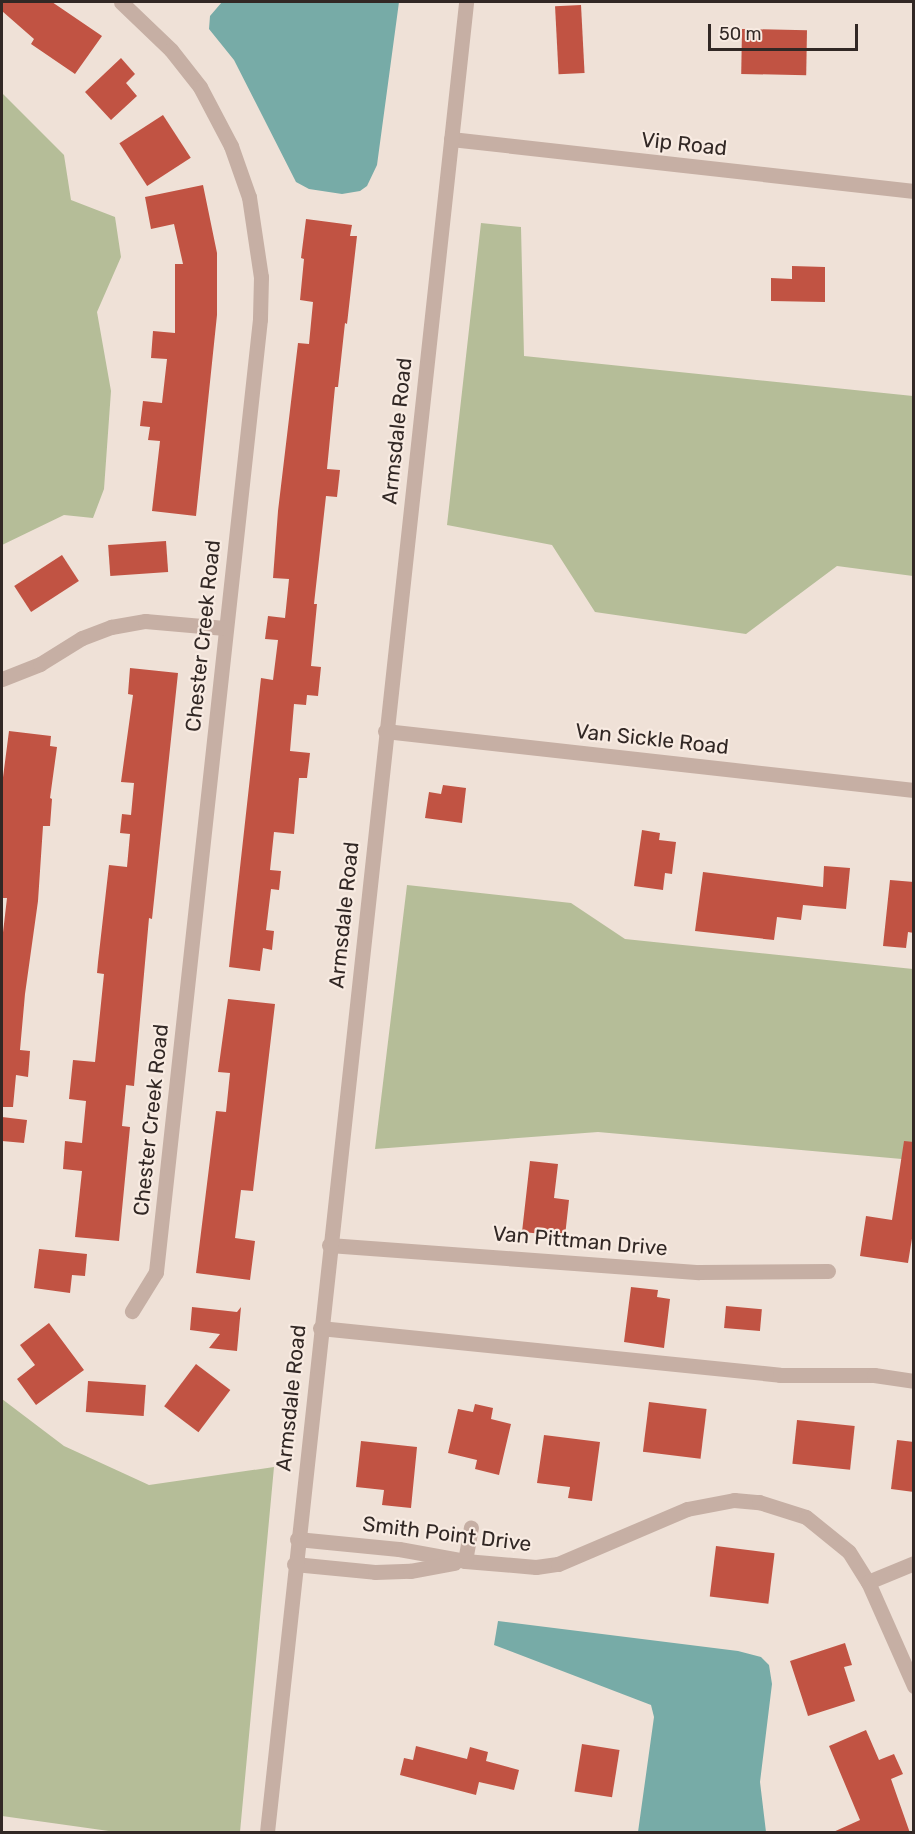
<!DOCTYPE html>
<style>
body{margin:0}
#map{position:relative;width:915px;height:1834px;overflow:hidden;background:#efe1d7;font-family:Rubik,sans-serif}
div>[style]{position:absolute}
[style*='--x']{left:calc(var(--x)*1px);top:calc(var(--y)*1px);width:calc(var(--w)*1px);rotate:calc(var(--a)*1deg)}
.green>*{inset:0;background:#b5bd98}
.water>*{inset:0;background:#77aba7}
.building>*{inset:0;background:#c15343;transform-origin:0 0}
.minor>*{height:15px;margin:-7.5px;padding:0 7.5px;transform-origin:7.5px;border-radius:7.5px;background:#c6afa4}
span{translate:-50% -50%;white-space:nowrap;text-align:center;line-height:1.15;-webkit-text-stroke:4.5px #f8ebe2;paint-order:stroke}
.street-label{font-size:21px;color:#322825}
.frame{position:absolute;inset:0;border:3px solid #322825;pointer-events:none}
.scale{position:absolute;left:708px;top:24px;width:150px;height:27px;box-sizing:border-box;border:3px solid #322825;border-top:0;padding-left:8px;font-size:18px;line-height:21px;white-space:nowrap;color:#322825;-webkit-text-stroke:4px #f8ebe2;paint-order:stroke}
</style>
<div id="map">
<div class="green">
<i style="clip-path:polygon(2px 93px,64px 155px,71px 200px,115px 217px,121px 257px,97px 312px,111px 391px,104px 489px,93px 518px,64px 515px,2px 545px)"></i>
<i style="clip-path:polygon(481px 223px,521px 227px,524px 356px,913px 396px,913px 576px,837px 566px,746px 634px,595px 612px,552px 545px,447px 525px)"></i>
<i style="clip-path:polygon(407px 885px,571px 903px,625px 939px,913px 969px,913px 1160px,598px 1132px,375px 1149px)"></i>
<i style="clip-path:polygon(2px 1399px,64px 1446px,149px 1485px,274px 1467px,240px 1832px,116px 1832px,2px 1816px)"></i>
</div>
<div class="water">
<i style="clip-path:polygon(222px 2px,399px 2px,377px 165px,367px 186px,360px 191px,342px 194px,309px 189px,296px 182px,234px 60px,209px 29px,210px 16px)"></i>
<i style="clip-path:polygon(498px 1621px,738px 1651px,761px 1657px,769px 1665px,772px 1684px,760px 1782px,766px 1832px,638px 1832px,654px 1717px,651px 1705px,494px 1645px)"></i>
</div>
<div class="building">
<i style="clip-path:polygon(2px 2px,52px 2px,102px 36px,75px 74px,31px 44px,34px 39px,2px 11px)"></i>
<i style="left:581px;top:5px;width:68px;height:26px;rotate:87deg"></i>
<i style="left:742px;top:29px;width:65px;height:45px;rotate:1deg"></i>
<i style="clip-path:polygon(121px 58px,135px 74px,126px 83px,137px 96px,111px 120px,85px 92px)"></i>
<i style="left:163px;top:115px;width:51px;height:52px;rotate:57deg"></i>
<i style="clip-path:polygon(203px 185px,217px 253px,217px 315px,196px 516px,152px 511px,160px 441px,148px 440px,150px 427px,140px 426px,143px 401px,162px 403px,167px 359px,151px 358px,153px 331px,175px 333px,175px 264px,183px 264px,174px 224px,151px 229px,145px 197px)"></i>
<i style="clip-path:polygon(306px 219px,352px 225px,350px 236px,357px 236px,347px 324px,345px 323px,338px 387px,335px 387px,327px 469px,340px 470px,337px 497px,326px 496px,314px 604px,317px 604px,311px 666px,321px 667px,318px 696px,307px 695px,306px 705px,294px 704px,290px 751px,310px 753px,307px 778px,299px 778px,294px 834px,274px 832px,270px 870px,281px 871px,279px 890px,271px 889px,266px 930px,274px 931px,272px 950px,263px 948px,260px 971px,229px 967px,261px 678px,273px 680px,278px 640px,265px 639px,268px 616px,285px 618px,289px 579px,273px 578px,278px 511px,298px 343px,309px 344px,313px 302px,300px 300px,304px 259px,301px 258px)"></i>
<i style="clip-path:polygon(792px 266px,825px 267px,825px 302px,771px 301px,771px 278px,792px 279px)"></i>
<i style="left:166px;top:541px;width:31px;height:58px;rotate:86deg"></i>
<i style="left:62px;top:555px;width:31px;height:57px;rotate:57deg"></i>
<i style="clip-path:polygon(130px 668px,178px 673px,152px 919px,149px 918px,134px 1086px,126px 1085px,122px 1126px,130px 1127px,119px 1241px,75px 1237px,82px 1171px,63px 1169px,65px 1141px,82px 1143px,86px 1101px,69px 1099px,73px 1060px,95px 1062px,104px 974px,97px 973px,98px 962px,109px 865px,127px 867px,130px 834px,120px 833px,122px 814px,131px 815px,134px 783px,121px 782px,133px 695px,128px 694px)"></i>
<i style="clip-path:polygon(9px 731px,51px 736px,50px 746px,57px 747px,50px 798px,52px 799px,50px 826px,43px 826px,38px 901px,25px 994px,20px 1050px,30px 1051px,28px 1077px,16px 1075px,13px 1107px,2px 1107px,2px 941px,7px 898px,2px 898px,2px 785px)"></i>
<i style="clip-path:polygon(443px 785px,466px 788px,462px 823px,425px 818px,429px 792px,441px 794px)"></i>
<i style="clip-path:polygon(642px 830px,660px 833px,659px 840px,676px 842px,672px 874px,665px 873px,663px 890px,634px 886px)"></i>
<i style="clip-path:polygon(824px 866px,850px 868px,846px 909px,803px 905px,801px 920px,777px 917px,774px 940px,695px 931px,703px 872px,823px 887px)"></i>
<i style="clip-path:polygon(890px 880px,914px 882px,914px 933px,908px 932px,906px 948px,883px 946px)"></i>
<i style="clip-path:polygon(228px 999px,275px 1004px,253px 1191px,241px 1190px,235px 1238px,255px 1241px,250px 1280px,196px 1273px,216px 1111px,226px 1112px,230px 1073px,218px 1072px)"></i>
<i style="clip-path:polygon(2px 1117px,27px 1120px,24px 1143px,2px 1141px)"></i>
<i style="clip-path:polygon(904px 1141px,914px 1142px,914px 1226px,908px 1263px,860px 1256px,866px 1216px,892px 1220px)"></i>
<i style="clip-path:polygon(530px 1161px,558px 1164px,554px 1198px,569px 1200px,565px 1236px,522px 1232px)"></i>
<i style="clip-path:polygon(39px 1249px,87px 1254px,85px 1276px,72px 1275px,70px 1293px,34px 1288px)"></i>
<i style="clip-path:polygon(631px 1287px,658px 1290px,657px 1297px,670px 1299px,664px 1348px,624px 1342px)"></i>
<i style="left:726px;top:1306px;width:36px;height:22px;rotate:5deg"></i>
<i style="clip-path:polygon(192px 1307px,237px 1312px,241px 1307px,237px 1351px,209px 1348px,220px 1334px,190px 1330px)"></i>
<i style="clip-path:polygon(49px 1323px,84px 1370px,36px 1405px,17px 1379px,35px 1365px,20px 1345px)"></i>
<i style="left:196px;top:1364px;width:43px;height:53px;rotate:37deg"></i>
<i style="left:88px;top:1381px;width:58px;height:31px;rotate:4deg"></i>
<i style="left:649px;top:1402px;width:58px;height:50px;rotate:7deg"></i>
<i style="clip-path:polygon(475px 1404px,493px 1408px,491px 1419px,511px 1424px,499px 1475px,475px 1469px,477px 1460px,448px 1453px,458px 1409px,473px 1412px)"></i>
<i style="left:797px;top:1420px;width:58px;height:44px;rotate:6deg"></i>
<i style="clip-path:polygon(544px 1435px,600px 1442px,592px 1501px,568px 1498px,570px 1487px,537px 1483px)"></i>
<i style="clip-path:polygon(897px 1440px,914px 1442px,914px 1492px,891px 1489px)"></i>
<i style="clip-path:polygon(361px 1441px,417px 1447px,411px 1508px,382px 1505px,384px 1490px,356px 1487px)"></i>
<i style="left:716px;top:1546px;width:59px;height:51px;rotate:7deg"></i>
<i style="clip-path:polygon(845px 1643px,852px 1665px,844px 1667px,855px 1701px,808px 1716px,790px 1661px)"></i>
<i style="clip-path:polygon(866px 1730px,879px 1760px,894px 1754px,903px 1774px,891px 1779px,910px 1833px,831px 1833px,860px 1820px,829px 1746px)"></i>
<i style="left:582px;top:1744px;width:38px;height:48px;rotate:9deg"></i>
<i style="clip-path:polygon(416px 1746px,467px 1759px,470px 1747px,488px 1752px,486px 1761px,519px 1770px,514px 1790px,479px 1782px,476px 1795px,400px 1775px,404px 1758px,413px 1760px)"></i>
</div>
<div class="minor">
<i style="--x:121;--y:2;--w:69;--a:43.8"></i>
<i style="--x:171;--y:50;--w:47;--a:51.9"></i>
<i style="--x:200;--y:87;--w:67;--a:62.3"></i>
<i style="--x:231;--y:146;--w:54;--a:70.6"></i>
<i style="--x:249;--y:197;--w:81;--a:81.5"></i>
<i style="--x:261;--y:277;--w:42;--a:91.4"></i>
<i style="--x:260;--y:319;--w:959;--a:96.23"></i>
<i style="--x:156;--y:1272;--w:46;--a:121.6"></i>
<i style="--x:451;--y:139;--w:466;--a:6.4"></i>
<i style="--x:2;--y:679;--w:41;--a:-21.5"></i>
<i style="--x:40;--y:664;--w:49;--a:-31.8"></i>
<i style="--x:82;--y:638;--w:31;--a:-21"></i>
<i style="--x:111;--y:627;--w:35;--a:-10"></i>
<i style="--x:145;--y:621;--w:80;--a:5"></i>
<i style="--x:385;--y:731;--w:532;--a:6.36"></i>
<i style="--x:329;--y:1245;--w:371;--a:4.2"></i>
<i style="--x:699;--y:1272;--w:129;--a:-0.4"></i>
<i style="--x:320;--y:1328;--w:462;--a:5.8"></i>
<i style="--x:780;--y:1375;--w:94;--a:0"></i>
<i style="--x:874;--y:1375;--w:40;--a:8.5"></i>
<i style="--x:297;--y:1539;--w:102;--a:5.6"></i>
<i style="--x:399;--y:1549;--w:67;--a:10.3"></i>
<i style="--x:465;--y:1561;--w:71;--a:4.8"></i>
<i style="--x:536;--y:1567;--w:22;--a:-8"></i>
<i style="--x:558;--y:1564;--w:140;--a:-23.1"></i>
<i style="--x:687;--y:1509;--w:48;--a:-10.8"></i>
<i style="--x:734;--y:1500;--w:25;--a:5"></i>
<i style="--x:759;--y:1502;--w:49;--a:17.7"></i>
<i style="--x:806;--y:1517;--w:55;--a:39.1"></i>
<i style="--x:849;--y:1552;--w:36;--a:58"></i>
<i style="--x:868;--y:1582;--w:114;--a:66.1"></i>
<i style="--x:465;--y:1561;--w:34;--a:-80"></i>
<i style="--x:294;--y:1564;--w:81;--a:5.6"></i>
<i style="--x:375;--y:1572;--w:35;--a:-2"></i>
<i style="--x:410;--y:1571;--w:45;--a:-10.3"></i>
<i style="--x:868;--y:1582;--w:50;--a:-22.4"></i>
<i style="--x:267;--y:1832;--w:1841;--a:-83.79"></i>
</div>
<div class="street-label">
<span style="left:684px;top:144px;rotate:6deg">Vip Road</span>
<span style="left:397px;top:431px;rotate:-84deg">Armsdale Road</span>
<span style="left:203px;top:636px;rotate:-84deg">Chester Creek Road</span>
<span style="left:652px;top:739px;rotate:6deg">Van Sickle Road</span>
<span style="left:344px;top:915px;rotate:-84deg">Armsdale Road</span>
<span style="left:151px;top:1120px;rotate:-84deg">Chester Creek Road</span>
<span style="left:580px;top:1241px;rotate:5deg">Van Pittman Drive</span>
<span style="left:291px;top:1398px;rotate:-84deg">Armsdale Road</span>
<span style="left:447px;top:1534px;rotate:7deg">Smith Point Drive</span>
</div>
<div class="frame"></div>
<div class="scale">50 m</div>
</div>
